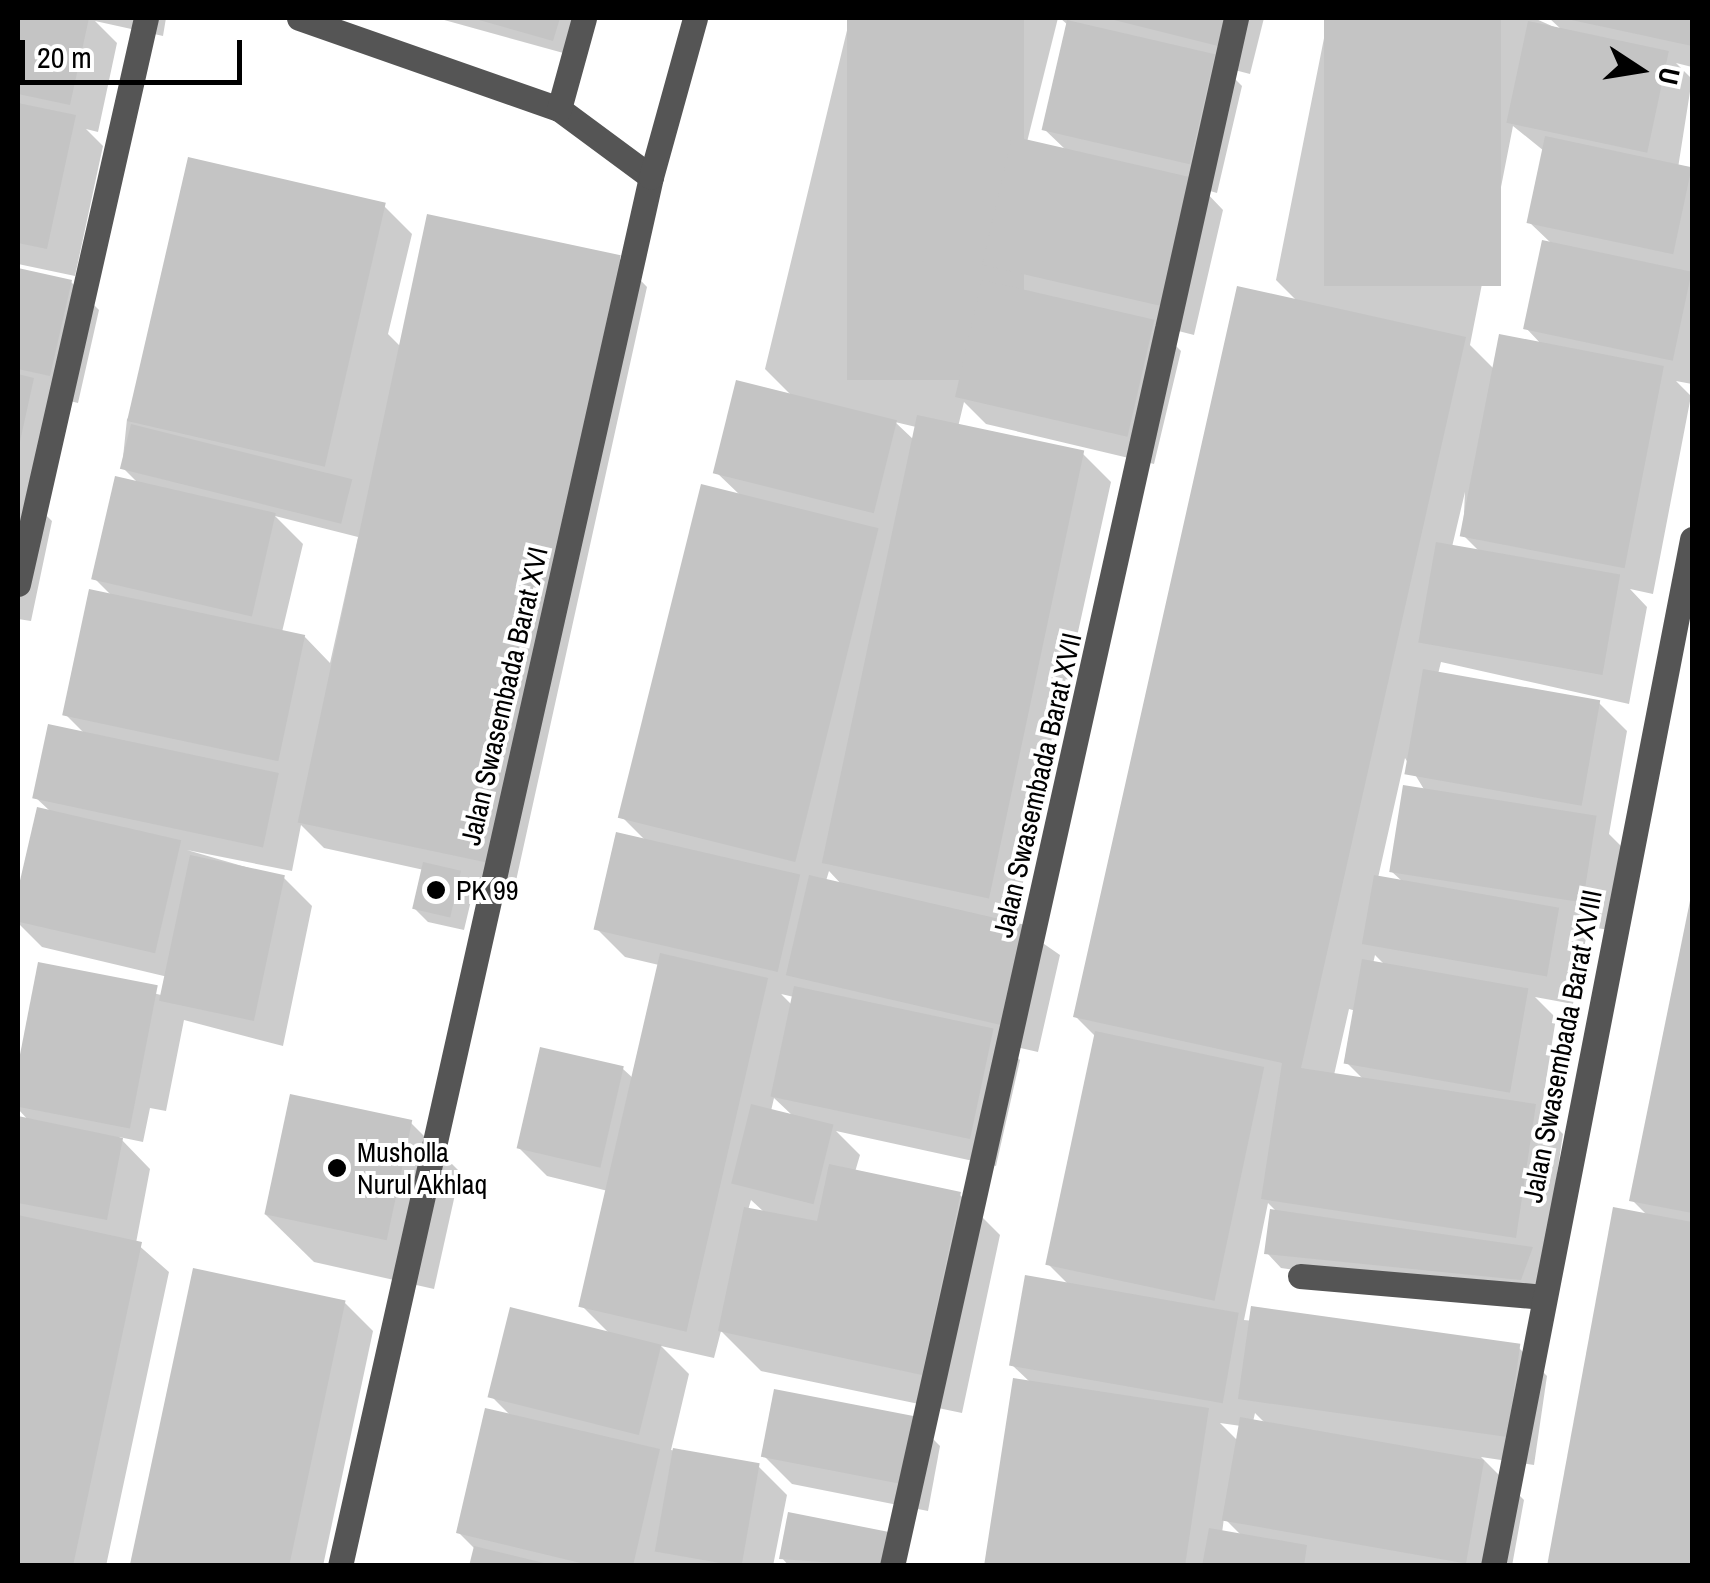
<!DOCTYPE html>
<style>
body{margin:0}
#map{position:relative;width:1710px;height:1583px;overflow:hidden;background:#fff;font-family:"Archivo Narrow",sans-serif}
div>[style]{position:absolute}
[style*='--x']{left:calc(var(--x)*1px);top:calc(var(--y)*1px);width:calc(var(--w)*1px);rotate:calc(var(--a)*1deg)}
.shadow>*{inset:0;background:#0003}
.building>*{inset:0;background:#c4c4c4;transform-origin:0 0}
.minor>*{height:25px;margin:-12.5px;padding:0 12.5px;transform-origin:12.5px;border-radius:12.5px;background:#555}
.dots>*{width:28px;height:28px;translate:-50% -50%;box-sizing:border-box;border:5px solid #fff;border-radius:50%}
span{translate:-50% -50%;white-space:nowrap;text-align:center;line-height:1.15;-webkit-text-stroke:8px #fff;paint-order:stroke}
.street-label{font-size:28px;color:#000}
.poi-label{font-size:28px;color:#000}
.left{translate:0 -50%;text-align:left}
.frame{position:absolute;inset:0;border:20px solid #000;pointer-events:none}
.north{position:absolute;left:1590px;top:20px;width:100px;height:100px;-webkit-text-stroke:8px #fff;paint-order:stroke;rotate:102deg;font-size:28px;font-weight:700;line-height:40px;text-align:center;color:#000}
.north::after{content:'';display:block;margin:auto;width:35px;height:45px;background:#000;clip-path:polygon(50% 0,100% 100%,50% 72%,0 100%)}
.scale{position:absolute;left:20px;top:40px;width:222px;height:45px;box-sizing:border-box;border:5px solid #000;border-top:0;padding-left:12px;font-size:30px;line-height:35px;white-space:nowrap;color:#000;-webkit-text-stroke:8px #fff;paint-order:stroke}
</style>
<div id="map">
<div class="shadow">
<i style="clip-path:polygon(18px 18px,166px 18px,163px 36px,95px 21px,117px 43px,98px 132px,86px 129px,103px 146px,75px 276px,18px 264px)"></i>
<i style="clip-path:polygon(437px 18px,577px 18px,567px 54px)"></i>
<i style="clip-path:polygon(evenodd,850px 18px,1058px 18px,1027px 142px,1067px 151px,1044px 129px,1069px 26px,1060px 18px,1264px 18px,1250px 74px,1223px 67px,1242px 86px,1217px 193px,1203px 189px,1223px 210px,1194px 335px,1155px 325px,1181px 351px,1154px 464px,986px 424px,964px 402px,958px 427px,1083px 454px,1111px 482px,1014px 923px,1060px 955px,1038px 1052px,1003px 1044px,1020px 1060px,996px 1166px,836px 1131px,860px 1155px,855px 1172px,960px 1195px,1000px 1235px,962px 1413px,761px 1371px,721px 1331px,714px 1358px,661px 1346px,689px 1374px,671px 1450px,759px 1467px,787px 1495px,773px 1566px,472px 1566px,476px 1550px,458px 1532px,512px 1417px,492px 1397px,610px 1334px,582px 1306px,608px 1191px,547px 1176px,519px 1148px,623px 1069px,634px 1079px,659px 965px,625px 957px,597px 929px,647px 842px,622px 817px,741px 496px,716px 472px,793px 397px,765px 369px,850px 18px,995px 274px,1010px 289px,992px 285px,995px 274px,850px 18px,895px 422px,916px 427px,914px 440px,895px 422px,850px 18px,829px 871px,842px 885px,826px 881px,829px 871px,850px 18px,781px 994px,794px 997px,792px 1005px,781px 994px,850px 18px,774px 1098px,794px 1117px,771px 1111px,774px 1098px,850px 18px,751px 1200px,765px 1213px,748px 1210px,751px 1200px)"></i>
<i style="clip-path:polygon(evenodd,1328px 18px,1534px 18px,1563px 31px,1549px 18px,1692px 18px,1692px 67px,1676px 63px,1692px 79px,1678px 168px,1692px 171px,1692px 384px,1676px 381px,1691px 396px,1653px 594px,1630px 589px,1647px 607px,1629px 704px,1441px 662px,1438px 674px,1599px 703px,1627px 731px,1609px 834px,1623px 848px,1609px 930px,1572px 924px,1586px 938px,1573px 1004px,1535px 997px,1556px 1018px,1541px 1112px,1563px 1134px,1544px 1262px,1549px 1307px,1281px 1268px,1267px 1253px,1278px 1213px,1268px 1203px,1244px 1320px,1519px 1348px,1547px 1376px,1534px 1465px,1481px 1457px,1524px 1500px,1512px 1566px,987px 1566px,1031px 1383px,1012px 1365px,1070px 1286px,1048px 1264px,1096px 1037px,1075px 1016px,1298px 302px,1276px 280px,1328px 18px,1513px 126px,1544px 151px,1529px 222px,1552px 244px,1526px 328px,1542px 345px,1495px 370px,1470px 345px,1513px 126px,1328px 18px,1465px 492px,1463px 535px,1481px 553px,1452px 547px,1465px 492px,1328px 18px,1405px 758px,1425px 791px,1391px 871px,1403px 882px,1378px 878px,1405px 758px,1328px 18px,1375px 955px,1386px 966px,1373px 964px,1375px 955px,1328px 18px,1349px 1009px,1356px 1011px,1348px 1064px,1364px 1080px,1334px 1075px,1349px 1009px,1328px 18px,1255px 1413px,1266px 1424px,1253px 1422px,1255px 1413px,1328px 18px,1220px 1423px,1241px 1426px,1238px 1441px,1220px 1423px,1328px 18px,1224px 1518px,1242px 1536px,1222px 1533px,1224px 1518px)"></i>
<i style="clip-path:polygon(evenodd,384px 206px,412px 234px,388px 334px,400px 346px,619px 258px,647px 287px,514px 890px,465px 879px,474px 888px,464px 930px,428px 922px,414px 908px,424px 870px,324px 848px,301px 825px,292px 871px,187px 850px,284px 878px,312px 906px,283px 1046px,184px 1020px,166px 1111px,150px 1108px,143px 1142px,119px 1137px,150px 1169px,136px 1243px,169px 1272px,106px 1566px,18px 1566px,18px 1119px,30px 1122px,18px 1109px,18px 1080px,40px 965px,165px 996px,168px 977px,42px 947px,18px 923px,39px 810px,51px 812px,35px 797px,85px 734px,65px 714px,112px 596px,95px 579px,139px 484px,122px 467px,127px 419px,384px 206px,275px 516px,358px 537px,330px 663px,304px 636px,282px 632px,303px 544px,275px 516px)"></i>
<i style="clip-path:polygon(18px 270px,71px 282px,99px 310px,78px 403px,49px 396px,29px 499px,52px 521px,31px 621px,18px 619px)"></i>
<i style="clip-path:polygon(1692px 895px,1692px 1566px,1550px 1566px,1648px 1216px,1632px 1200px)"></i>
<i style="clip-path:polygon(411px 1123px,460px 1172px,434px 1289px,314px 1262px,265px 1214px)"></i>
<i style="clip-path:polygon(345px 1303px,373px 1331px,323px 1566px,132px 1566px)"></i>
<i style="clip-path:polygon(912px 1418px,940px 1446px,928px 1511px,792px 1484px,764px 1456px)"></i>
<i style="clip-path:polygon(782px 1558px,898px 1566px,789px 1566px)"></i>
</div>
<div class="building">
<i style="clip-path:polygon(18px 18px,89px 18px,70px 105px,18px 94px)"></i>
<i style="clip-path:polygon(472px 18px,560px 18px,553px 41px)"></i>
<i style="left:847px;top:18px;width:177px;height:362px"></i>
<i style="clip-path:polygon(1106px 18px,1229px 18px,1222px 47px)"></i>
<i style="left:1324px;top:18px;width:177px;height:268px"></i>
<i style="clip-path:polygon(1692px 18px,1692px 46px,1567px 19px,1567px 18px)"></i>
<i style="left:1067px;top:20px;width:152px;height:113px;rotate:13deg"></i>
<i style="left:1528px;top:21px;width:144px;height:104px;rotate:12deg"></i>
<i style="clip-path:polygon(18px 103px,76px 115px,47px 249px,18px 243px)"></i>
<i style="left:1012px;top:136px;width:189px;height:132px;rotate:13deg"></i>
<i style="left:1545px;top:136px;width:150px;height:89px;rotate:12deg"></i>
<i style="left:188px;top:157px;width:203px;height:271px;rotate:13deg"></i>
<i style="left:427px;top:214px;width:198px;height:622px;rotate:12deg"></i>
<i style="left:1542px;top:240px;width:153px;height:91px;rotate:12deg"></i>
<i style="clip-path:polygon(18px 268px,72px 280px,50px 376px,18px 369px)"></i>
<i style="left:982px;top:280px;width:177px;height:120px;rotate:13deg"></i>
<i style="clip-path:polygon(1237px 286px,1466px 337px,1301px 1068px,1536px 1104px,1516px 1238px,1261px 1199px,1282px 1063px,1073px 1017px)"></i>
<i style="left:1499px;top:334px;width:168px;height:206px;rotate:11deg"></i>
<i style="clip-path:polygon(18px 374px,34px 378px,19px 446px,18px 446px)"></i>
<i style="left:736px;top:380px;width:166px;height:96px;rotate:14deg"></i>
<i style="left:917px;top:415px;width:171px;height:458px;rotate:12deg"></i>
<i style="left:131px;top:424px;width:228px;height:46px;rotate:14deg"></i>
<i style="left:115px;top:476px;width:165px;height:106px;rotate:13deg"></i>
<i style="left:701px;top:484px;width:183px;height:344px;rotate:14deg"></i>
<i style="left:1436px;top:542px;width:187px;height:102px;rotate:10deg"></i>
<i style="left:89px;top:589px;width:221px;height:129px;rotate:12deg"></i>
<i style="left:1423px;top:669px;width:180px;height:107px;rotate:10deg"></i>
<i style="left:48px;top:724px;width:236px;height:76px;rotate:12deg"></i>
<i style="left:1403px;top:785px;width:196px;height:88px;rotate:9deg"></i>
<i style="left:37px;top:807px;width:148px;height:116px;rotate:13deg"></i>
<i style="left:616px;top:832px;width:189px;height:100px;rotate:13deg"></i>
<i style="left:190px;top:855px;width:97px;height:149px;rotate:12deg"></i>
<i style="left:423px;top:862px;width:39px;height:48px;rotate:13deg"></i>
<i style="left:809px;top:875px;width:230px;height:103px;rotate:13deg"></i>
<i style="left:1374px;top:875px;width:188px;height:70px;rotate:10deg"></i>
<i style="clip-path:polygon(1692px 891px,1692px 1213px,1629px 1201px)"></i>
<i style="left:660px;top:953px;width:111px;height:363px;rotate:13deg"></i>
<i style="left:1362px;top:959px;width:169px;height:106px;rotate:10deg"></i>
<i style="left:38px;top:962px;width:122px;height:146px;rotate:11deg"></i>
<i style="left:794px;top:986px;width:204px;height:113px;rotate:12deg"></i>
<i style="left:1095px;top:1031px;width:173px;height:239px;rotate:12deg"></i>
<i style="left:540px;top:1047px;width:86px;height:104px;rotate:13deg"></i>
<i style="left:290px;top:1094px;width:125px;height:123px;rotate:12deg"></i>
<i style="left:751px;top:1104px;width:85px;height:82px;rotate:14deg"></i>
<i style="clip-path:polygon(18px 1116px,123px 1138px,107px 1220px,18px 1203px)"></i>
<i style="clip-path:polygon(829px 1164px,961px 1192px,922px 1375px,718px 1331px,744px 1207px,817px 1221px)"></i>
<i style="clip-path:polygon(1613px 1207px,1692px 1222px,1692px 1566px,1547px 1566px)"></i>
<i style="clip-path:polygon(1270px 1209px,1351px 1221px,1533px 1247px,1521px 1280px,1264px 1254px)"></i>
<i style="clip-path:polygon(18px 1215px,142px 1242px,73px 1566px,18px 1566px)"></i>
<i style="left:193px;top:1268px;width:156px;height:305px;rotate:12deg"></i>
<i style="left:1025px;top:1275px;width:217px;height:92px;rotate:10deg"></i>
<i style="left:1251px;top:1306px;width:272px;height:94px;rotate:8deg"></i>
<i style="left:510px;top:1307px;width:156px;height:93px;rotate:14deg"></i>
<i style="clip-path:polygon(1013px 1378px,1209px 1408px,1185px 1566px,984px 1566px)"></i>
<i style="left:774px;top:1389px;width:142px;height:69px;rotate:11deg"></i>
<i style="clip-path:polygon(485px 1408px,660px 1449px,633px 1566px,593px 1566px,456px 1533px)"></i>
<i style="left:1240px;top:1417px;width:248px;height:105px;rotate:10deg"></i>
<i style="left:673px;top:1448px;width:88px;height:105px;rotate:10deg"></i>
<i style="clip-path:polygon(788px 1512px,889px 1532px,881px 1566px,779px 1559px)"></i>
<i style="clip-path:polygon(1209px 1528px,1307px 1545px,1304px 1566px,1202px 1566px)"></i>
<i style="clip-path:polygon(474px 1546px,548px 1564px,548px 1566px,469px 1566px)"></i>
</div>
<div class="minor">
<i style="--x:299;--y:18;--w:275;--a:19.3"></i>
<i style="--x:559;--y:109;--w:114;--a:36.5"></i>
<i style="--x:559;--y:109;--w:94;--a:-74.6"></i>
<i style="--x:18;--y:584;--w:580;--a:-77.26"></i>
<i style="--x:1300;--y:1276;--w:245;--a:4.9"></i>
<i style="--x:340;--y:1566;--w:1423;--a:-77.38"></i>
<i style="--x:651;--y:177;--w:165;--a:-74.5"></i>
<i style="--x:892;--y:1566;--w:1586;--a:-77.47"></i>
<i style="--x:1493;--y:1566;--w:1046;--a:-79.03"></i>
</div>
<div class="dots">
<i style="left:436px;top:890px;background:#000"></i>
<i style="left:337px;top:1168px;background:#000"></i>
</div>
<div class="street-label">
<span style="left:504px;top:696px;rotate:-77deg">Jalan Swasembada Barat XVI</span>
<span style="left:1037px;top:785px;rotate:-77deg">Jalan Swasembada Barat XVII</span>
<span style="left:1562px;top:1046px;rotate:-79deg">Jalan Swasembada Barat XVIII</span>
</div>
<div class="poi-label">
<span class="left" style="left:456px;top:890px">PK 99</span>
<span class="left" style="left:357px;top:1168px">Musholla<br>Nurul Akhlaq</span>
</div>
<div class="frame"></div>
<div class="north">U</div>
<div class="scale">20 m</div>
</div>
